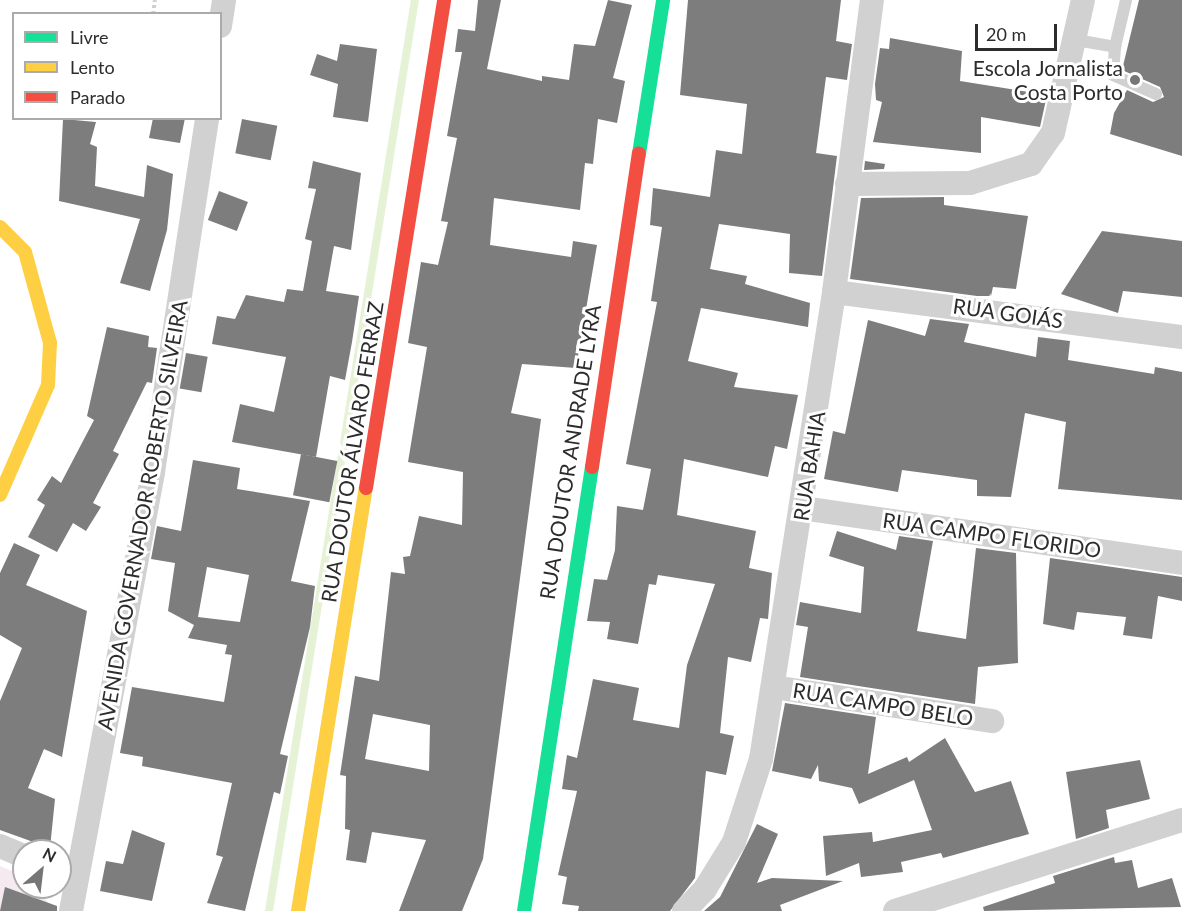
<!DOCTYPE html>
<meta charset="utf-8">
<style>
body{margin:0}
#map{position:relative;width:1182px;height:911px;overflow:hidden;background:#fff;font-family:Lato,sans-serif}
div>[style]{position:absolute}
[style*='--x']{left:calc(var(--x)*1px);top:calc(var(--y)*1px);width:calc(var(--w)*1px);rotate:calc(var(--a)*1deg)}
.green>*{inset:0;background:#f4eaef}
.stream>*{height:8px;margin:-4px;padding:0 4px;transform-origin:4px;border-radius:4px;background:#e6f2d6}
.building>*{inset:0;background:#7d7d7d;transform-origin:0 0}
.path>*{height:4px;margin-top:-2px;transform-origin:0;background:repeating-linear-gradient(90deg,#cfcfcf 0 3px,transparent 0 6px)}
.lane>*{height:12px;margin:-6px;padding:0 6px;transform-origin:6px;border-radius:6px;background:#d1d1d1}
.street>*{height:24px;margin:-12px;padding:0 12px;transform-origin:12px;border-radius:12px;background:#d1d1d1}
.fast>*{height:14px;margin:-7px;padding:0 7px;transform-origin:7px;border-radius:7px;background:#16e098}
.slow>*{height:14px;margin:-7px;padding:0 7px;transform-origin:7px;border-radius:7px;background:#ffcf43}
.jam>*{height:14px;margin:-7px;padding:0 7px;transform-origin:7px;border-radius:7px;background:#f24e42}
.dots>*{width:16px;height:16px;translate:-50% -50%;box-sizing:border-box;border:3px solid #fff;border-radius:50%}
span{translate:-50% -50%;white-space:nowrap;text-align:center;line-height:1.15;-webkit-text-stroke:6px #fff;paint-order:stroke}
.poi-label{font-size:21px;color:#2c2c2c}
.right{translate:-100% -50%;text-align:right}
.street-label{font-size:21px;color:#2c2c2c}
.legend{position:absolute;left:12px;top:12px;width:210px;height:108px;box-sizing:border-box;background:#fff;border:2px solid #ababab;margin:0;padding:8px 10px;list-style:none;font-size:18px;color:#2c2c2c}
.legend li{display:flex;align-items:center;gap:12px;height:30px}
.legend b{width:30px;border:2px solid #ababab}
.north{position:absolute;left:12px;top:839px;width:60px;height:60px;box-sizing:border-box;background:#fff;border:2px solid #ababab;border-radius:50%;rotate:28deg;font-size:16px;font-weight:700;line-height:24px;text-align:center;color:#2c2c2c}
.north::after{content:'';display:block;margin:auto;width:21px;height:27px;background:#767676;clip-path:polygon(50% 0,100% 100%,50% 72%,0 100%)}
.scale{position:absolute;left:975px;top:24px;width:82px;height:27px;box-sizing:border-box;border:3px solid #2c2c2c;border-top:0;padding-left:8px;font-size:18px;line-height:21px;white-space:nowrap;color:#2c2c2c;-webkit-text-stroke:4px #fff;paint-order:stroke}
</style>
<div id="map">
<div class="green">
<i style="clip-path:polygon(0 866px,24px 876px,24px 887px,39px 887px,49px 905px,0 911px)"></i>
</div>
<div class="stream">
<i style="--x:269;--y:911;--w:923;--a:-80.9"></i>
</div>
<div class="building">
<i style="clip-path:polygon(evenodd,478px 0,501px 0,487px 69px,542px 81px,542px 76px,569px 80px,574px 44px,595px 46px,608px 0,632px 5px,613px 78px,625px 81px,617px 123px,598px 119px,593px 164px,585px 163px,580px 210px,494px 198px,490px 245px,571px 257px,573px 241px,597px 245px,576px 368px,522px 364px,511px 413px,541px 419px,483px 859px,462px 911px,399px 911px,426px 840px,372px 832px,366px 863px,346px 860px,350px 830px,345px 829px,346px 776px,340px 775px,355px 676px,379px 681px,391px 572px,405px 574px,403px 557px,410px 556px,419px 516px,462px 525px,463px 472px,408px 462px,427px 347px,408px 343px,421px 262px,438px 265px,448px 222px,441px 221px,457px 138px,447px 136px,462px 52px,455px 52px,458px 29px,475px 31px,478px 0,373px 714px,430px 725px,429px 771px,365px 759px,373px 714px)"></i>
<i style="clip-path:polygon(688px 0,841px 0,836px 41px,852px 44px,847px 80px,826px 77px,816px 153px,837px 156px,822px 276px,789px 273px,790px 234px,719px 224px,710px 269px,747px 276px,745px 284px,810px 303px,808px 327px,701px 308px,688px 361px,738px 373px,734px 387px,798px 395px,787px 449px,775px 446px,768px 477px,684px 459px,677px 515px,756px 531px,749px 568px,772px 573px,768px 619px,760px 618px,751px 662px,728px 657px,720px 733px,734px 736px,726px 775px,706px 771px,695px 878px,670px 911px,578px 911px,579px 906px,562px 904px,567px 877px,558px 875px,577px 791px,562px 789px,567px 755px,577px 758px,593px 679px,639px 688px,633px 720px,679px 728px,687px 665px,715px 584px,658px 575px,656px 585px,649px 584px,638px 644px,607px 639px,610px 622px,587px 621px,594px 579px,607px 580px,615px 550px,617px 506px,643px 510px,651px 469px,626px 464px,657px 302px,651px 301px,662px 227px,650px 225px,653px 188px,710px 197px,716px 150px,742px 154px,747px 104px,680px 95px)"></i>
<i style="clip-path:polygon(1139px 0,1182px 0,1182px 156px,1110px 134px,1114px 113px,1127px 90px,1153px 102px,1164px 97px,1160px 87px,1122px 70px)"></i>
<i style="clip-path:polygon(890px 38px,962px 51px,960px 81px,1047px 95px,1040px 127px,981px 117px,981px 153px,873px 142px,882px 102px,876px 100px,875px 84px,880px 48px,889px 49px)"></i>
<i style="clip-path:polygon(340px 44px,377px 49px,368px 122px,333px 117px,338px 84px,310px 75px,317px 54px,337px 61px)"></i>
<i style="clip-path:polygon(153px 118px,185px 118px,180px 143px,149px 138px)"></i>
<i style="clip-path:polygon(63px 119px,96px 122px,90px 144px,97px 147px,95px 186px,144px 197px,147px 165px,173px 174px,167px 230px,150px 291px,120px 283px,140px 219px,59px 201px)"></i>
<i style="left:242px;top:119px;width:36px;height:35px;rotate:11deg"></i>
<i style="clip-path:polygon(313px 161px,361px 173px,351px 250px,334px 246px,326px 291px,359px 296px,352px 342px,345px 380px,330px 376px,316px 457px,232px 442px,240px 404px,274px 412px,286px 357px,212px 344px,217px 316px,235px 319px,246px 295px,284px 302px,287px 289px,303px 291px,312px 241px,305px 239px,316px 189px,308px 188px)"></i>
<i style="clip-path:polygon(865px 161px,885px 164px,884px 169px,864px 170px)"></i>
<i style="left:219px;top:191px;width:31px;height:31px;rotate:21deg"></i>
<i style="clip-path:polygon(944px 197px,944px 205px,1028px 216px,1016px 289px,993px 287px,991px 296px,977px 296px,850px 279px,861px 198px)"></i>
<i style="clip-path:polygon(1102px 231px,1182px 241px,1182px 297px,1123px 291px,1118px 313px,1061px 294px)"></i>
<i style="clip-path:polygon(930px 319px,969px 324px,964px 342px,1036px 357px,1038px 337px,1070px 341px,1068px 360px,1154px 374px,1155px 367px,1182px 372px,1182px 500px,1058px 489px,1066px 422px,1025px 413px,1011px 497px,977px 496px,977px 480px,902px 470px,898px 492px,824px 479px,833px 431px,845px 434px,868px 320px,925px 336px)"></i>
<i style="clip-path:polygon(107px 327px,149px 336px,148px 347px,157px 348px,152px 383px,147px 382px,113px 451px,119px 454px,93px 503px,101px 507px,86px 531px,73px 523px,57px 552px,28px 537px,45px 505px,37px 500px,52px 476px,61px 483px,94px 420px,87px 416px)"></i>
<i style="left:186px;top:353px;width:22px;height:36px;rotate:10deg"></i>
<i style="left:301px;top:454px;width:37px;height:42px;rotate:11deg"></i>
<i style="clip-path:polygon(evenodd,193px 460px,240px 468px,237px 489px,310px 501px,291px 581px,315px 586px,310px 627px,280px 754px,288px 756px,280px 794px,274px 792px,245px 911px,207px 903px,223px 857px,216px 855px,232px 783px,142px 766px,143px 757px,120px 753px,132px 687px,224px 702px,232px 655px,225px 654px,227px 645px,188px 638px,194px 625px,168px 611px,175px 563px,151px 559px,157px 526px,181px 531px,193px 460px,207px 567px,249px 575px,240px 622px,198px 617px,207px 567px)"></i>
<i style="clip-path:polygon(837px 531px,896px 550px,899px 536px,933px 541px,917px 631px,966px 639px,976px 548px,1016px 553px,1018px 663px,978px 667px,975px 704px,800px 677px,808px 627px,796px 625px,800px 602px,861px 613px,864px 567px,829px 556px)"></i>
<i style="clip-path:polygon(14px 543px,40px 555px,26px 585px,87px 611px,62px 757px,44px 749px,28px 788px,55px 799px,50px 848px,0 830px,0 701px,22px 648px,0 635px,0 573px)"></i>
<i style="clip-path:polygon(1050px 558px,1182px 577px,1182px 601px,1158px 596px,1152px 639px,1123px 635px,1126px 617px,1077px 612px,1074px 630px,1043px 624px)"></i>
<i style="clip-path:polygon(785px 703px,876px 717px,868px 774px,907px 757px,909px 762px,945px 738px,975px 792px,1011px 781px,1029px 834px,943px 858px,941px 853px,901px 862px,903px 872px,861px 877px,859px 863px,826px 876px,823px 836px,872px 832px,873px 842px,932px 830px,914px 780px,859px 804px,852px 788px,819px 781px,818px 765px,811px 779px,772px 771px)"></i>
<i style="clip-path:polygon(1140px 760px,1150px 799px,1106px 810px,1109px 828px,1076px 839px,1066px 772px)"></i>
<i style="clip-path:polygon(757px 824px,778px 834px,757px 883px,772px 878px,843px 881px,780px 905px,782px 911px,704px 911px,720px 897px)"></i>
<i style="clip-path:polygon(132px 830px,165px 843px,152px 901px,100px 891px,106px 861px,123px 864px)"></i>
<i style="clip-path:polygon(1114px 857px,1115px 863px,1132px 860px,1138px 888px,1172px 878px,1181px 907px,984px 911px,983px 907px,1055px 883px,1053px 876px)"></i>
<i style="clip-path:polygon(5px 887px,57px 906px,57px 911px,0 911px)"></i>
</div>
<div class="path">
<i style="--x:153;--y:14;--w:14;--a:-82"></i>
</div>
<div class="lane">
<i style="--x:1076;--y:40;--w:40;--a:10"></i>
<i style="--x:1115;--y:47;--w:48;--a:-76.8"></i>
<i style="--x:1115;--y:47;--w:28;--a:94"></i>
<i style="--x:1113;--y:75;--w:47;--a:23.8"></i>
</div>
<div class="street">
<i style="--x:220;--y:26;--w:26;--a:-81"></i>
<i style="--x:847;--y:184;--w:123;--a:-0.5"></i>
<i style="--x:970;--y:183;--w:64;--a:-17.3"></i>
<i style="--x:1031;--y:164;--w:38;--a:-55"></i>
<i style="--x:1053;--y:133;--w:136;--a:-77.3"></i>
<i style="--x:834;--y:292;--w:351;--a:7.4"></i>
<i style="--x:802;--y:508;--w:384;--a:8.2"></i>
<i style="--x:774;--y:687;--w:221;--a:8.9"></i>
<i style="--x:0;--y:846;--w:26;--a:23"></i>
<i style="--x:71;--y:911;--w:447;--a:-79.4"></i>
<i style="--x:153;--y:472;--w:358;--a:-81.3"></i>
<i style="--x:684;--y:911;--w:30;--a:-46"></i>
<i style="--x:705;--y:889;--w:55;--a:-58.3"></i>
<i style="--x:734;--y:842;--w:87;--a:-72"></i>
<i style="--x:761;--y:759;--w:473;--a:-81.1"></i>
<i style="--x:834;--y:292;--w:294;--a:-82.6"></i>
<i style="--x:895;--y:911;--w:301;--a:-17.6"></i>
</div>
<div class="fast">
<i style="--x:639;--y:154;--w:156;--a:-81.1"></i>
<i style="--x:524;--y:911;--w:449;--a:-81.3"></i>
</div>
<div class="slow">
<i style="--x:0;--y:227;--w:35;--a:45"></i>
<i style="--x:25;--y:252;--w:94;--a:74.6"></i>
<i style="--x:50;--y:343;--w:42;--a:92.7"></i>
<i style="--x:48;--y:385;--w:120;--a:113.6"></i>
<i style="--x:298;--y:911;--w:428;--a:-80.9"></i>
</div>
<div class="jam">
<i style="--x:592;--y:467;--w:317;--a:-81.5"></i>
<i style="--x:366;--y:488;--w:494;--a:-80.9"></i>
</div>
<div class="dots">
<i style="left:1135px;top:80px;background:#767676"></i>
</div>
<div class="poi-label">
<span class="right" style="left:1123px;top:80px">Escola Jornalista<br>Costa Porto</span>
</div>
<div class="street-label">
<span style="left:1008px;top:313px;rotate:8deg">RUA GOIÁS</span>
<span style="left:352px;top:452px;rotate:-81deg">RUA DOUTOR ÁLVARO FERRAZ</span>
<span style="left:570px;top:452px;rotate:-81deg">RUA DOUTOR ANDRADE LYRA</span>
<span style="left:809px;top:466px;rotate:-81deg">RUA BAHIA</span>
<span style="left:142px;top:515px;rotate:-80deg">AVENIDA GOVERNADOR ROBERTO SILVEIRA</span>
<span style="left:992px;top:535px;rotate:8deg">RUA CAMPO FLORIDO</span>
<span style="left:883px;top:704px;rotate:9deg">RUA CAMPO BELO</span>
</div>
<ul class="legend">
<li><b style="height:8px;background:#16e098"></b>Livre</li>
<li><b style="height:8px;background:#ffcf43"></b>Lento</li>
<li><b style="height:8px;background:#f24e42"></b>Parado</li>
</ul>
<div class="north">N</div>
<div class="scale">20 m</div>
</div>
